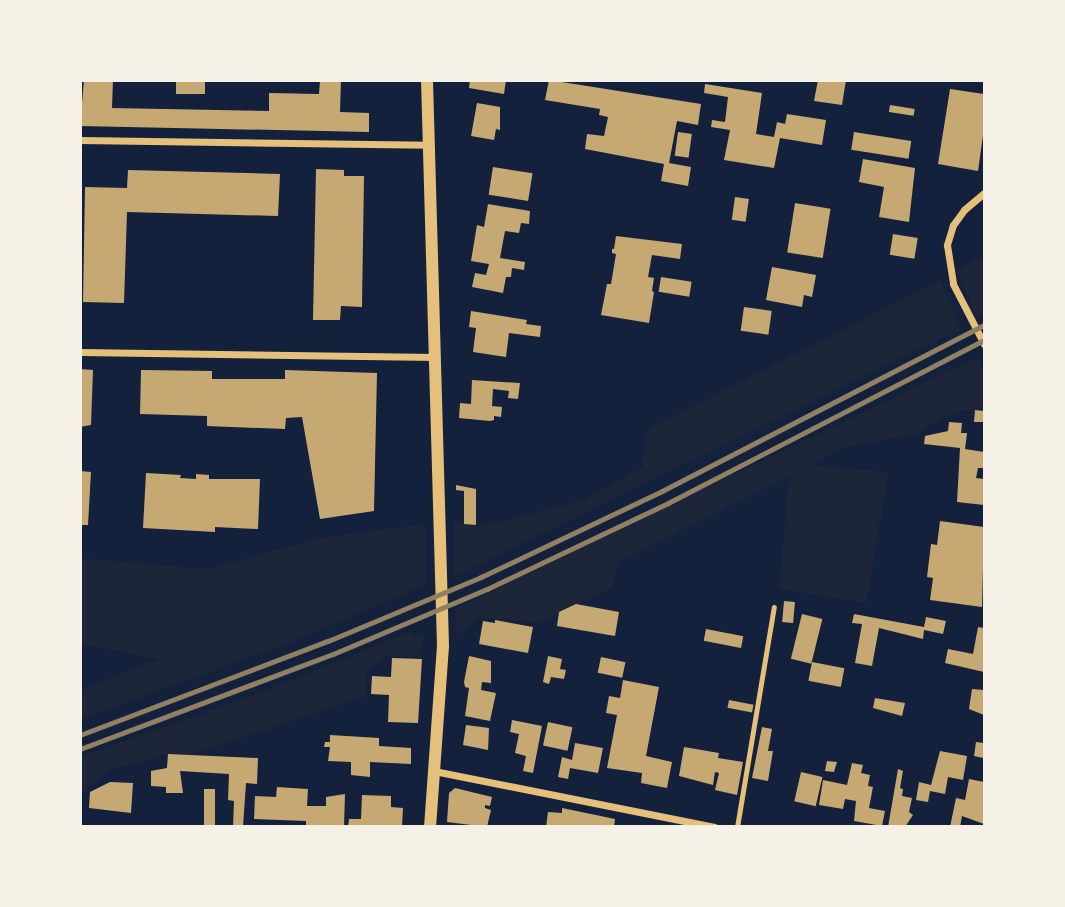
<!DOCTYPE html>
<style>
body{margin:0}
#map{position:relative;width:1065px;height:907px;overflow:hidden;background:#14213d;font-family:"Archivo Narrow",sans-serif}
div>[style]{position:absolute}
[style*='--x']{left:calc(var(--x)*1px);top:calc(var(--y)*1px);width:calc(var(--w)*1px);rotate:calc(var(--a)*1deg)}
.green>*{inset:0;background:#1d2539}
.building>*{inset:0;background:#c6a872;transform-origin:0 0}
.service>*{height:5px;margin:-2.5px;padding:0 2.5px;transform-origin:2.5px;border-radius:2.5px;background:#e5c07b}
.minor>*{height:7px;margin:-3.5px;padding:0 3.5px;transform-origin:3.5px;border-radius:3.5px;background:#e5c07b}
.tertiary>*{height:12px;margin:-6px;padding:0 6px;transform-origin:6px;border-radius:6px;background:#e5c07b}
.rail>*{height:5px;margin:-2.5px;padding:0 2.5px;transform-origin:2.5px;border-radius:2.5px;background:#918062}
span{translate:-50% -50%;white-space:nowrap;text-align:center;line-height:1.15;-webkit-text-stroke:5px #f6f1e7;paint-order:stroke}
.frame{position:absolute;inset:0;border:82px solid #f6f1e7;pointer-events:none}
</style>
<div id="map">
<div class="green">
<i style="clip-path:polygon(984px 255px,984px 314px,977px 318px,957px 270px)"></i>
<i style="clip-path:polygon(940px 280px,961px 329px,454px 577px,455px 520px,478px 527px,584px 500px,643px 467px,645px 431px)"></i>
<i style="clip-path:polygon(978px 357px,984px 369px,984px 409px,966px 409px,946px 416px,915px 434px,846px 447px,811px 465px,889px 472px,866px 603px,779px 589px,789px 476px,620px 561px,611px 588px,539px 623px,479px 617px,456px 636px,455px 609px)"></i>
<i style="clip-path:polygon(425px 524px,426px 585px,286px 644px,81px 719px,81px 690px,159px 659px,81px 644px,81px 558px,207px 569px,320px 538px)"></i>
<i style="clip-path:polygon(410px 632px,414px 636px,425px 634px,419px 657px,388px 655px,367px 671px,364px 697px,194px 754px,163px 755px,108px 771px,81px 794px,80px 757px,255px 695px)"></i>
</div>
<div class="building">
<i style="clip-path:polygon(84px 80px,113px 80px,112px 108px,269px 111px,269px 93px,319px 94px,320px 80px,341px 80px,340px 112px,369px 113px,369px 132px,80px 126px)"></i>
<i style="left:176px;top:80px;width:29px;height:14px"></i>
<i style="clip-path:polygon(470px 80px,506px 80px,504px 94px,469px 88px)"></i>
<i style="clip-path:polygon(549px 80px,701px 104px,698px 125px,677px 121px,669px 163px,691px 167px,688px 186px,661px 181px,664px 164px,585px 149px,587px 134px,604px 136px,608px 117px,599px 115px,600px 109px,545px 100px)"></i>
<i style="clip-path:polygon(818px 80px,846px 80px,842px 105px,814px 101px)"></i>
<i style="clip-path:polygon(705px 84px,762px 93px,756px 134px,774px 137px,777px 122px,785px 124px,787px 114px,826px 120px,822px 145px,780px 138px,774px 168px,724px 160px,730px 130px,711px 127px,712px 120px,725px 122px,728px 97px,704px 93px)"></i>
<i style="clip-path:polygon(950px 89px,984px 94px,984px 128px,978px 171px,938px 164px)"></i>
<i style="clip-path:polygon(477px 103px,500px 107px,500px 130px,496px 129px,494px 140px,471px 136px)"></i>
<i style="left:890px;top:105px;width:25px;height:7px;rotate:9deg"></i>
<i style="left:678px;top:132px;width:14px;height:24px;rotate:8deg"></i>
<i style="left:854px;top:132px;width:58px;height:18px;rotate:9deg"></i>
<i style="clip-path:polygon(863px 159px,915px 168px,909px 222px,879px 217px,884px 187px,859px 182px)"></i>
<i style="left:493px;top:167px;width:40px;height:28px;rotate:9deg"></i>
<i style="clip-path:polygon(316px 169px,344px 170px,344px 176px,364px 176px,362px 307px,341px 306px,340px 320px,313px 320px)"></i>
<i style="clip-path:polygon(128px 170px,280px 174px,278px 216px,127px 212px,124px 303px,83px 302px,85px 187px,127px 188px)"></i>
<i style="left:735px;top:197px;width:14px;height:23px;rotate:8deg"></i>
<i style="left:795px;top:203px;width:36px;height:50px;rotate:9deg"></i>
<i style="clip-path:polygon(488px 204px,530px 211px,529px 224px,521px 223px,519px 233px,505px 231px,500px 258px,525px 262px,524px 270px,512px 268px,511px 277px,506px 277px,503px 293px,472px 287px,475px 273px,486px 275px,489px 264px,471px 261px,477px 225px,484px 227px)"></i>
<i style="left:893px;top:234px;width:25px;height:21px;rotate:9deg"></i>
<i style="clip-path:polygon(616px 236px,682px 244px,680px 259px,652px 255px,648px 277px,654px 278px,652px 291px,654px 292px,649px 323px,601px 315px,607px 284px,611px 284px,616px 254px,612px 253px,612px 249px,614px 249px)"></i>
<i style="clip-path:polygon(772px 267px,816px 275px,812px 297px,804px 295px,802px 307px,766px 300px)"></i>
<i style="left:661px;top:277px;width:31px;height:15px;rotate:9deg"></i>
<i style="left:744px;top:307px;width:28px;height:24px;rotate:8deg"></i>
<i style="clip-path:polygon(471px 311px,527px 320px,526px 324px,541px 326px,540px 337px,509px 333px,506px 357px,473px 352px,476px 328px,469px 327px)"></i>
<i style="clip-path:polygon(80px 369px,93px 370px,91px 425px,80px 427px)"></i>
<i style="clip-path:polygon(141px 370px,212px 371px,212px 379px,285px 379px,285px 370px,377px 373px,374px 511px,320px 519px,302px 417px,286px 418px,285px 429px,207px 426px,207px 416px,140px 414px)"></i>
<i style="clip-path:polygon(472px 380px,520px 383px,518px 399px,508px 398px,509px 391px,493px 389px,492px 406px,502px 407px,501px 417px,494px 416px,494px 420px,490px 421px,459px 418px,460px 403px,471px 404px)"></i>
<i style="clip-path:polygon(975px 410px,984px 411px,984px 422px,974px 422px)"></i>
<i style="clip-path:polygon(949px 422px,962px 423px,961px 433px,967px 433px,965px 449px,984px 452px,984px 468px,978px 468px,976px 478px,984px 479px,984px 505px,957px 502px,960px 448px,924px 444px,925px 436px,948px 431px)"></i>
<i style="clip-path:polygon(80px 471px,91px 472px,88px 525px,80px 525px)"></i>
<i style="clip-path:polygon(146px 473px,181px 475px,180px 478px,196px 479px,196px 474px,209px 475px,209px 479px,260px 479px,258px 529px,215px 527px,215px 532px,143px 528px)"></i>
<i style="clip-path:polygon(456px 485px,476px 489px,476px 525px,464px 524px,464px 491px,456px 490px)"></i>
<i style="clip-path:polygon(940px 521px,984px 527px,982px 607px,930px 600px,933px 578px,927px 577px,931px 544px,937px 545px)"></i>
<i style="left:784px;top:601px;width:11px;height:21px;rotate:5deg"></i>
<i style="clip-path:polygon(576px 604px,619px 612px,615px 636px,557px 626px,559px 612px)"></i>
<i style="left:802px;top:614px;width:21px;height:46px;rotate:14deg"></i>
<i style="clip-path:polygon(854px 614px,924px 627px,926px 617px,946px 621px,943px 634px,924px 630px,923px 639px,879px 628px,872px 666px,855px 663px,862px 624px,852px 623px)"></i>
<i style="clip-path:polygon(495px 620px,533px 627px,528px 653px,479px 644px,483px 621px,495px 623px)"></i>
<i style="clip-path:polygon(978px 627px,984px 628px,984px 672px,945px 663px,948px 649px,973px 654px)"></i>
<i style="left:706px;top:629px;width:38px;height:12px;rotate:11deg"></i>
<i style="clip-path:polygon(469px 656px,491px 661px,491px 683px,482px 682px,481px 690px,496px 693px,490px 721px,465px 716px,469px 688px,465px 687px,464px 682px)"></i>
<i style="clip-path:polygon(548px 656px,562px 659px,560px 669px,566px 670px,564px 679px,551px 677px,549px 684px,543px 682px)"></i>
<i style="left:601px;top:657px;width:25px;height:16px;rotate:12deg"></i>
<i style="clip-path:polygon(392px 658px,422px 659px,418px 723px,388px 722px,389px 695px,371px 694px,372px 676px,391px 677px)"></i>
<i style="left:812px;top:662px;width:33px;height:19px;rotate:11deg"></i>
<i style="clip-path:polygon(623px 680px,659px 687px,646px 756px,672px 762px,667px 788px,641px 783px,642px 773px,607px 768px,617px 715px,606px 713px,609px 696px,620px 698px)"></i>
<i style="clip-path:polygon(972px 689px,984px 690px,984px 715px,969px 709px)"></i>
<i style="clip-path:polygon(875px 698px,905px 703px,902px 716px,873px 708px)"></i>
<i style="left:729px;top:700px;width:25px;height:8px;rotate:11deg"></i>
<i style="clip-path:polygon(512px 720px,542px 726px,533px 773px,523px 771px,526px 756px,515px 753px,519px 734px,510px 732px)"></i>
<i style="left:548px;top:722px;width:25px;height:24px;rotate:12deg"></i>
<i style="clip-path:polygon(466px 725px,489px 728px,488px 750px,463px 745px)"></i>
<i style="clip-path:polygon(762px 727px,772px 729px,768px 751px,773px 751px,768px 781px,752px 778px)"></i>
<i style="clip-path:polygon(330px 735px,379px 738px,379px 746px,411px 748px,411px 764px,370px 762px,370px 777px,351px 775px,351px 762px,328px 761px,330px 747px,324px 747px,325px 742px,330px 742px)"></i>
<i style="clip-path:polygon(976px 742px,984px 743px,983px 758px,974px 756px)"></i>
<i style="clip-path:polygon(575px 743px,603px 748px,598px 773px,570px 768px,568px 779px,558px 777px,562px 757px,572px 760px)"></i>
<i style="clip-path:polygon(684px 747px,719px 753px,718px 758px,743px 762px,737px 795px,715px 790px,719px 773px,715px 772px,713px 785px,679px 776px)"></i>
<i style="clip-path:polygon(940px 751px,967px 756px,963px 780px,948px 777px,945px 794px,930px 791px,928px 802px,916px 800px,919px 782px,931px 785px)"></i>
<i style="clip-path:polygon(168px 754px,258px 758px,257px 784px,246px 783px,243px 827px,233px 827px,234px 801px,228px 800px,229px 774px,180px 771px,183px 793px,166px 793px,166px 787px,151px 786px,151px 771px,167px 768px)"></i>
<i style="clip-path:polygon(827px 761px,837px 762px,834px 772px,825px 771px)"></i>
<i style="clip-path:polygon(852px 763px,863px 765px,861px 773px,870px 775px,868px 786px,873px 787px,869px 808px,885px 811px,882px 826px,854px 821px,856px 801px,845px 799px,843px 809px,819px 805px,823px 780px,847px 785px)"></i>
<i style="clip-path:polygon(898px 769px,903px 771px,900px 788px,903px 789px,902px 796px,912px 798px,909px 812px,913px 815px,905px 827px,888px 827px)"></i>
<i style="left:801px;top:772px;width:22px;height:30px;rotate:13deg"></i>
<i style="clip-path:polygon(969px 779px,984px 782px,984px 824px,962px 816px,960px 827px,950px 827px,956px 798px,965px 800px)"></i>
<i style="clip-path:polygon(110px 782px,133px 783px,131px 813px,89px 808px,90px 792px)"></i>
<i style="clip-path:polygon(277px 787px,308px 789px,307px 806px,326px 806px,326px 797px,345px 794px,344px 827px,306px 827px,306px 821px,254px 819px,255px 796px,276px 797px)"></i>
<i style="clip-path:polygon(455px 788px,492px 797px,490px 806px,485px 805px,485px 808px,491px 810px,487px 827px,447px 822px,449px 793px)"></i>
<i style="left:204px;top:789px;width:11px;height:38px"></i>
<i style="clip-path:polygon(362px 795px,391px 796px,391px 807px,403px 808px,402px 827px,348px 827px,349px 819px,361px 819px)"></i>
<i style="clip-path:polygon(562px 808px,615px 819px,614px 827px,546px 827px,548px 812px,562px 813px)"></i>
</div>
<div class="service">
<i style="--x:737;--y:827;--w:223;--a:-80.5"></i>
</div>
<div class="minor">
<i style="--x:80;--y:140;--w:349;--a:0.8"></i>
<i style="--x:984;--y:193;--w:26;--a:140"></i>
<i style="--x:964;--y:210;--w:19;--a:126"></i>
<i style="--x:953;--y:225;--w:21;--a:107"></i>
<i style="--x:947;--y:245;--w:39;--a:81"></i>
<i style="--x:953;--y:284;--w:68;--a:62.7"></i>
<i style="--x:80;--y:352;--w:355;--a:0.8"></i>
<i style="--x:434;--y:771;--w:286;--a:11.3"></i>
</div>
<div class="tertiary">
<i style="--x:427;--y:80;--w:566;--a:88.38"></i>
<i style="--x:443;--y:646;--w:181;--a:94.1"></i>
</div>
<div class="rail">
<i style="--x:80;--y:735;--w:265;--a:-20.8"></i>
<i style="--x:328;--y:641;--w:166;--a:-22.7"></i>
<i style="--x:481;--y:577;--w:200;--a:-25.4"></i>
<i style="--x:662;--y:491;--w:362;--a:-27.3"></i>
<i style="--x:80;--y:749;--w:270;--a:-20.6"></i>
<i style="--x:333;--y:654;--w:167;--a:-22.9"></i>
<i style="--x:487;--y:589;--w:200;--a:-25.4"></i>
<i style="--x:668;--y:503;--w:356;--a:-27.3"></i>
</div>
<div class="frame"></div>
</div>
